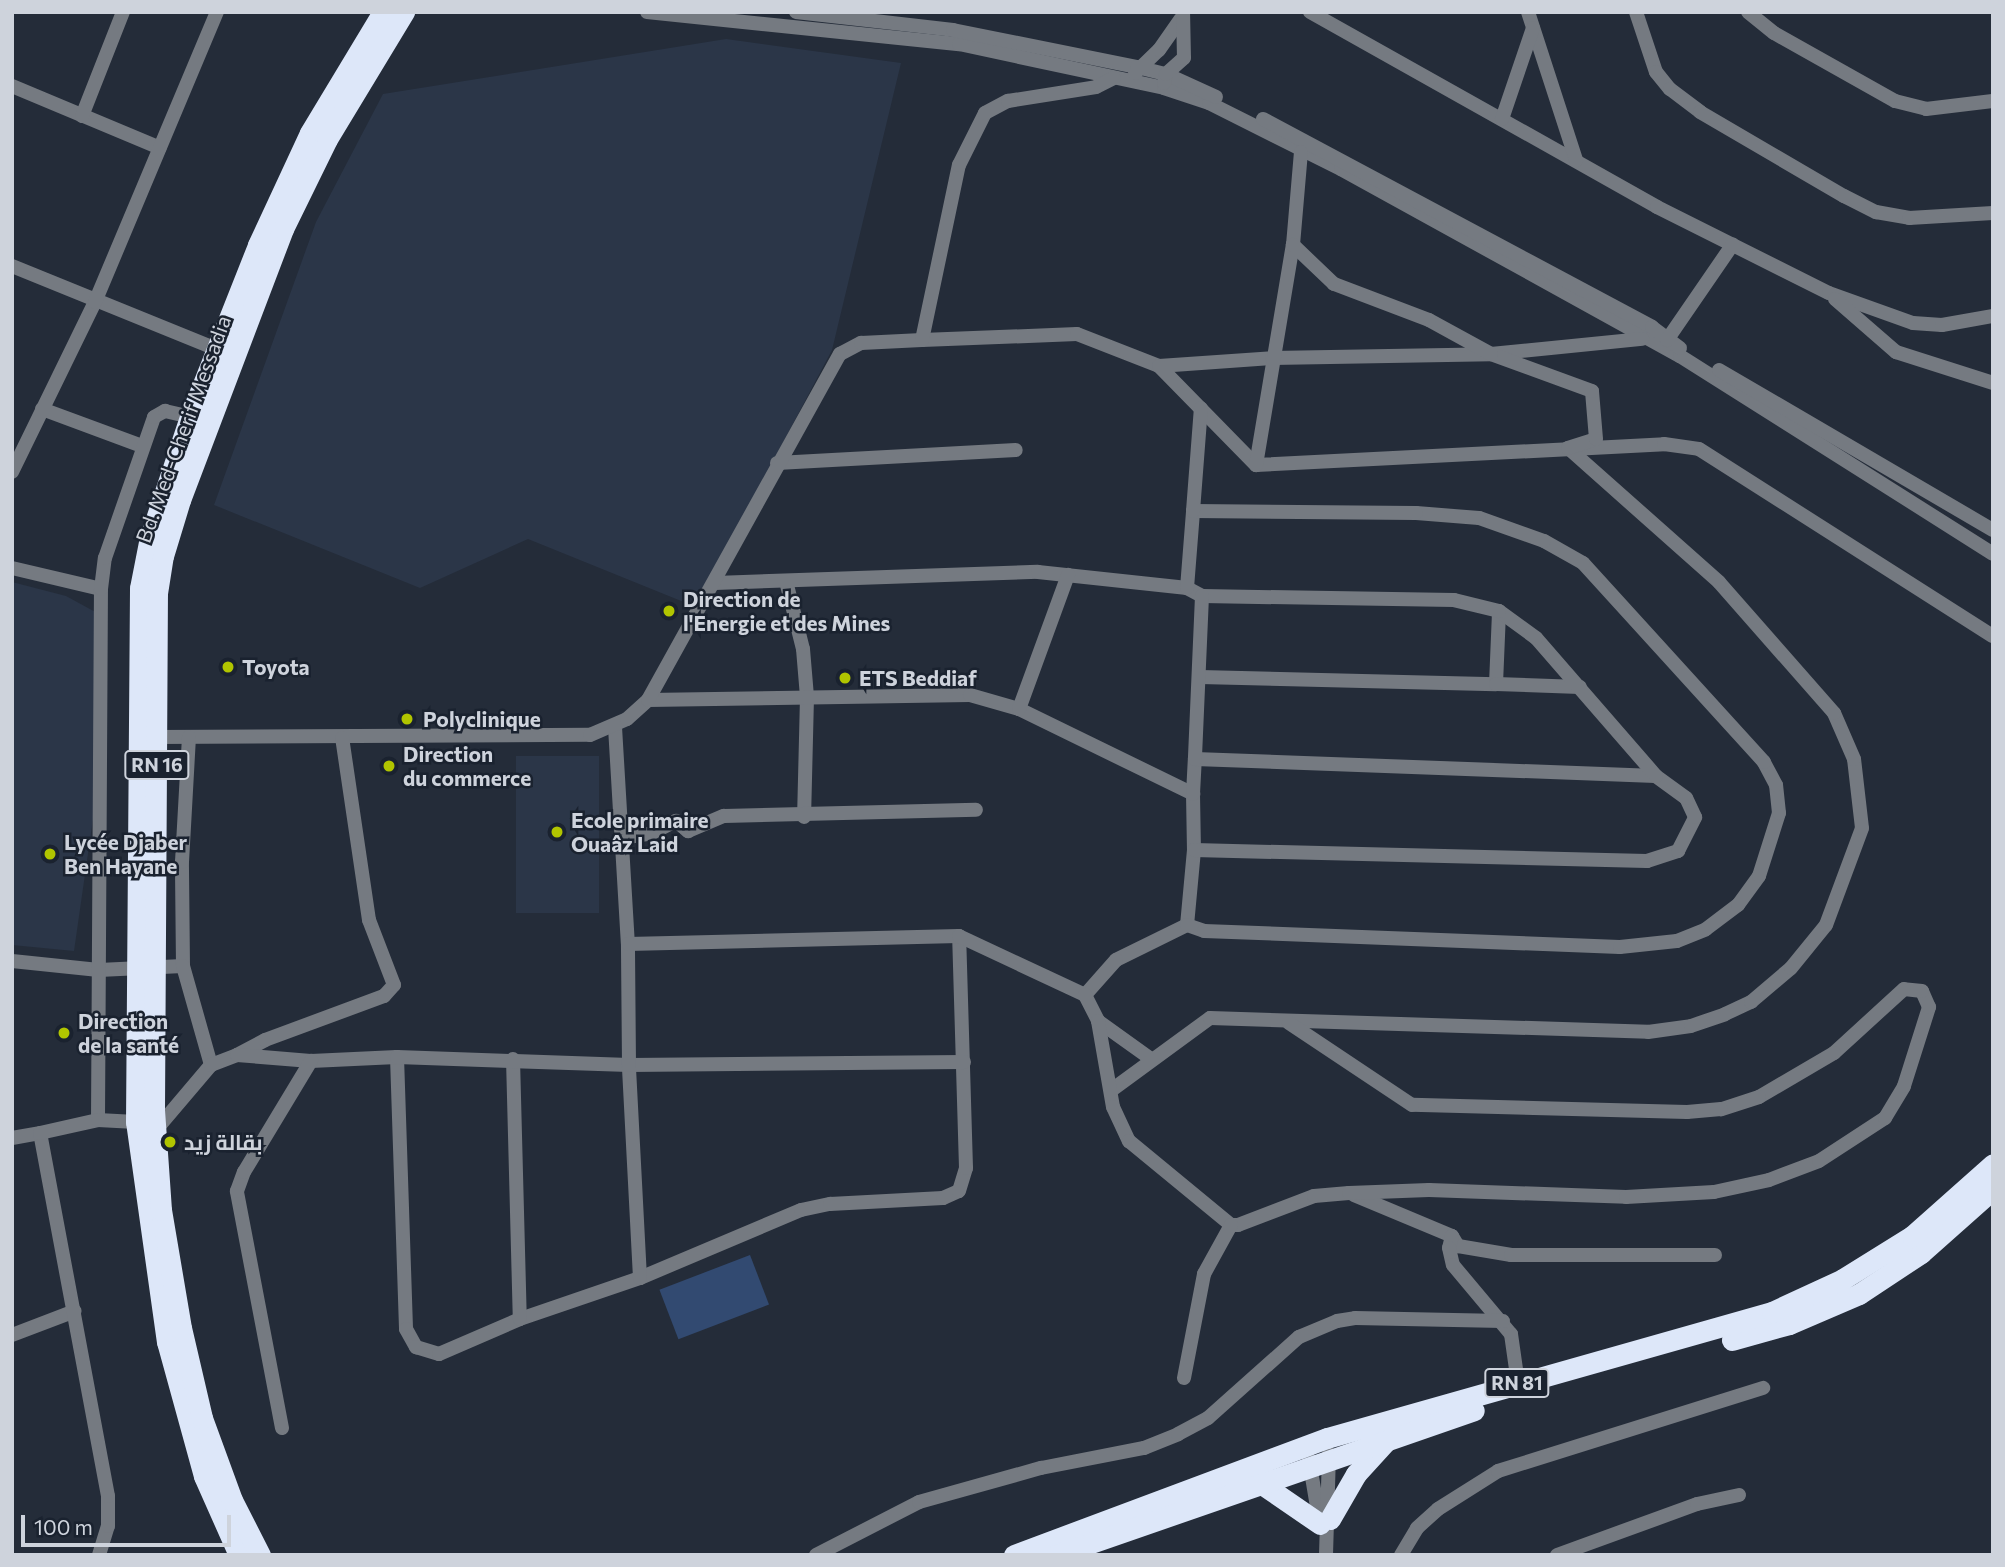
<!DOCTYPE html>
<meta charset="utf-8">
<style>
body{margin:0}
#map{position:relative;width:2005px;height:1567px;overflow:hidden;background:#242c39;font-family:Commissioner,Cairo,sans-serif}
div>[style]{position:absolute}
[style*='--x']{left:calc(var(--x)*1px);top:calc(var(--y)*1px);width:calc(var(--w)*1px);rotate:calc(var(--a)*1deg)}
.built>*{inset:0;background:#2b3648;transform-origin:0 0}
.green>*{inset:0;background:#324a71;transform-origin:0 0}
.minor>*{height:14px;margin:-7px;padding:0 7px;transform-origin:7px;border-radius:7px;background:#757a81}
.highway>*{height:21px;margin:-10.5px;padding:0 10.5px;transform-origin:10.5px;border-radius:10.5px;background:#dde7f9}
.dots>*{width:19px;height:19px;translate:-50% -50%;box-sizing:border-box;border:4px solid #1a222f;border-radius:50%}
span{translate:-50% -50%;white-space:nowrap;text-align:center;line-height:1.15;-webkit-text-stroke:5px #1a222f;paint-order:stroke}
.shield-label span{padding:2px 5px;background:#1a222f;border:2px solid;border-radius:5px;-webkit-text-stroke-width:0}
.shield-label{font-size:19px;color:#ced3dc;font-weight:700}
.street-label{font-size:21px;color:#ced3dc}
.poi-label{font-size:21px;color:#ced3dc;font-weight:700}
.left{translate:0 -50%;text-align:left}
.frame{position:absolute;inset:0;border:14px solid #ced3dc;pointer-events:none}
.scale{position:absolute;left:21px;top:1515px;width:210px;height:32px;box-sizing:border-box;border:4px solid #ced3dc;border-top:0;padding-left:9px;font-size:21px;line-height:24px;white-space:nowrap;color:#ced3dc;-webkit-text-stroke:5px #1a222f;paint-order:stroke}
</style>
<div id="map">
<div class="built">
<i style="clip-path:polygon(726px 39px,901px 63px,832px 350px,696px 607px,528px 539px,420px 588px,214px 505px,316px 222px,383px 94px)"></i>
<i style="clip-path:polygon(12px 582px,66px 596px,99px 614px,101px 763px,74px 951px,12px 945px)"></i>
<i style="left:516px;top:756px;width:83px;height:157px"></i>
</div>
<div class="green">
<i style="left:750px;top:1255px;width:53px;height:97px;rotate:69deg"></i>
</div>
<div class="minor">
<i style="--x:647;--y:12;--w:314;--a:5.9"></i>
<i style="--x:959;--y:44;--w:210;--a:12.1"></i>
<i style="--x:1164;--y:88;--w:47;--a:18.4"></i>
<i style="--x:1209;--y:103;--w:148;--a:26.6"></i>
<i style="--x:1341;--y:169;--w:387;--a:28.9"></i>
<i style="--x:1680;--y:356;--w:370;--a:32.3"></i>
<i style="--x:796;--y:12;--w:158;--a:6.5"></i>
<i style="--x:953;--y:30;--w:188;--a:11.4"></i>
<i style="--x:1137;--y:67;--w:30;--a:14"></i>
<i style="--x:1166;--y:74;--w:55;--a:24.7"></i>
<i style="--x:1310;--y:12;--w:398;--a:29.3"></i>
<i style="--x:1657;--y:207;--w:192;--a:26.6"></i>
<i style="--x:1829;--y:293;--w:89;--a:19.7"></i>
<i style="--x:1913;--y:323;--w:29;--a:4"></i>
<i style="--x:1942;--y:325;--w:52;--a:-10"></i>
<i style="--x:1528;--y:12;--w:156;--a:72"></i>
<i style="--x:1636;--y:12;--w:63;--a:71.6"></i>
<i style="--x:1656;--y:72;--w:22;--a:51"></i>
<i style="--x:1670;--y:89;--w:38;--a:37"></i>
<i style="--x:1700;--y:112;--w:167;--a:30.3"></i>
<i style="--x:1844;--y:196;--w:36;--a:27"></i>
<i style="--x:1876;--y:212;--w:34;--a:10"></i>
<i style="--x:1909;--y:218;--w:84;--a:-3.4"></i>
<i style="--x:1748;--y:12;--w:33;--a:39"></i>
<i style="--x:1774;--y:33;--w:139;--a:29.3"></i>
<i style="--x:1895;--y:101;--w:32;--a:14"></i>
<i style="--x:1926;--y:109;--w:67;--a:-6.8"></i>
<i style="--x:1135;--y:73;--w:33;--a:-44"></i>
<i style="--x:1159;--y:50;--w:38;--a:-55"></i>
<i style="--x:1164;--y:83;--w:9;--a:-77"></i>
<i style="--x:1166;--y:74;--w:24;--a:-42"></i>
<i style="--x:1184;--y:58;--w:46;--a:-91.2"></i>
<i style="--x:12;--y:86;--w:160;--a:22.7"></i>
<i style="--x:82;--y:116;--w:112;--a:-68.5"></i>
<i style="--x:1263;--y:119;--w:441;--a:28.1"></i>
<i style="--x:1652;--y:327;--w:35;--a:37"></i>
<i style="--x:1502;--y:119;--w:96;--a:-71.2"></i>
<i style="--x:12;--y:266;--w:220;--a:22.1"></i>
<i style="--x:1835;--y:299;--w:81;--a:41"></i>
<i style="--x:1896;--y:352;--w:102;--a:17.7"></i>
<i style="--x:922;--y:340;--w:155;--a:-2.2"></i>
<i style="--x:1077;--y:334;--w:88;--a:21.3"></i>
<i style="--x:1159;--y:366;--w:113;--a:-4"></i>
<i style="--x:1272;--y:358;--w:219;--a:-1"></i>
<i style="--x:1491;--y:354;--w:152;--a:-5.7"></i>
<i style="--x:1667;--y:340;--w:116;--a:-55.5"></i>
<i style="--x:1159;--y:366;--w:139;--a:45.6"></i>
<i style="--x:1256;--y:465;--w:409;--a:-2.9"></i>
<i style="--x:1664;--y:444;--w:35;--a:8"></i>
<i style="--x:1699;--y:449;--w:348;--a:32.5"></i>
<i style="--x:1719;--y:370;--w:317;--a:30.3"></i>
<i style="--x:42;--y:409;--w:107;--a:20.3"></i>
<i style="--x:777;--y:463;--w:239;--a:-3.1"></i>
<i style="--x:1256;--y:465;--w:223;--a:-80.5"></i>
<i style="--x:1293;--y:245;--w:93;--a:-85.1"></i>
<i style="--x:12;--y:472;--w:189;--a:-64"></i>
<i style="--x:95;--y:302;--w:315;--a:-67.2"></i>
<i style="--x:12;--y:568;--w:91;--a:13.3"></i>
<i style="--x:786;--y:581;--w:70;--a:76"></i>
<i style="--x:803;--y:649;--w:48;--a:85.2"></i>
<i style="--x:807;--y:697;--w:120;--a:91.4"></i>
<i style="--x:715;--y:583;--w:323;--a:-2"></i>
<i style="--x:1038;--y:572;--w:150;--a:6.1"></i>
<i style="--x:1187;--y:588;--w:17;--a:28"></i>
<i style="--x:1187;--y:588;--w:77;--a:-85.5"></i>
<i style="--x:1200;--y:677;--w:296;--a:1.4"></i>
<i style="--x:1496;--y:684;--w:73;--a:-87.6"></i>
<i style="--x:1496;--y:684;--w:84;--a:2"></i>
<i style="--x:648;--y:700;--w:322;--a:-0.9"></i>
<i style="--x:970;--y:695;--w:51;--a:15.9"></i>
<i style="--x:1019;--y:709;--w:194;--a:26"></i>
<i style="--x:1193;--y:794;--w:56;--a:89"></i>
<i style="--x:1194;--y:850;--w:75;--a:95.3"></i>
<i style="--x:1187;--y:925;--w:79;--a:153.8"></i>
<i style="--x:1116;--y:960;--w:47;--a:131.5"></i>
<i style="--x:1019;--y:709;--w:143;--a:-69.9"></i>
<i style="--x:615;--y:727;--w:217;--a:86.6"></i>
<i style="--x:157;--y:737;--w:433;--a:-0.3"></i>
<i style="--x:590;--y:735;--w:40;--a:-23.4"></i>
<i style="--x:627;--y:719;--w:28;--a:-42"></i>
<i style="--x:648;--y:700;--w:396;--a:-61"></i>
<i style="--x:840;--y:354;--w:24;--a:-28"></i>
<i style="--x:861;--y:343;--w:61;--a:-2.8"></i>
<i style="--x:922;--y:340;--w:179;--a:-78.1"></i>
<i style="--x:959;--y:165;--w:58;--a:-63.4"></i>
<i style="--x:985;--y:113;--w:26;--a:-28"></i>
<i style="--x:1008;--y:101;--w:89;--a:-9"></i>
<i style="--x:1096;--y:87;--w:20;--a:-27"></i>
<i style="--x:1193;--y:794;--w:35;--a:-87"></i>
<i style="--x:1195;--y:759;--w:461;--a:2.1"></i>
<i style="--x:622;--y:838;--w:30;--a:-9"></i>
<i style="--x:652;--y:833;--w:27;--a:-27"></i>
<i style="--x:676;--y:821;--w:16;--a:40"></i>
<i style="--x:688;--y:831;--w:39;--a:-23"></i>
<i style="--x:724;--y:816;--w:252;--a:-1.4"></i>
<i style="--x:1194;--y:850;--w:453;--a:1.4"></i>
<i style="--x:1647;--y:861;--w:33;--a:-18"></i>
<i style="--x:1678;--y:851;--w:38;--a:-63"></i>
<i style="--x:1695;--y:817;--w:21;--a:-115"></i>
<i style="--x:1686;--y:798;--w:37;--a:-144"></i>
<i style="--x:1656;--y:776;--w:183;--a:-131"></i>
<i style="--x:1536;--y:638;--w:46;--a:-143.9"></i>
<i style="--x:1499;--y:611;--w:46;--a:-166.3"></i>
<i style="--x:1454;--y:600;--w:252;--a:-179.1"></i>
<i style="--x:1202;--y:596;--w:163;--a:92.5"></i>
<i style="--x:1187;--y:925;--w:18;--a:19"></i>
<i style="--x:1204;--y:931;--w:416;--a:2.2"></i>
<i style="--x:1620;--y:947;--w:57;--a:-6"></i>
<i style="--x:1677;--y:941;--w:31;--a:-22"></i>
<i style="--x:1706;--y:929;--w:40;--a:-37"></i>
<i style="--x:1738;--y:905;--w:36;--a:-54"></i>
<i style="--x:1759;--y:876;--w:66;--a:-72.4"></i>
<i style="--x:1779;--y:813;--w:28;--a:-96"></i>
<i style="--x:1776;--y:785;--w:26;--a:-118"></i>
<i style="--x:1764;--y:762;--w:269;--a:-132.3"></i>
<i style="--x:1583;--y:563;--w:45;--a:-150.6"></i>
<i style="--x:1544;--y:541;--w:69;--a:-160.5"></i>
<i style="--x:1479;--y:518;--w:63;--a:-175.5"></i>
<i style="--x:1416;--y:513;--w:223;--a:-179.5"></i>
<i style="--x:1193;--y:511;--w:103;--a:-85.6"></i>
<i style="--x:12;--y:961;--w:87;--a:5.9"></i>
<i style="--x:99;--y:970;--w:84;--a:-2.7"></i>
<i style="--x:183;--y:966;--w:104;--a:-90.6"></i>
<i style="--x:182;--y:862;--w:125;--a:-86.8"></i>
<i style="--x:183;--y:966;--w:103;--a:74.2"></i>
<i style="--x:1098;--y:1021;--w:65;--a:35.6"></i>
<i style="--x:237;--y:1055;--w:32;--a:-28"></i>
<i style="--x:265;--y:1040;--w:127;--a:-20.3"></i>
<i style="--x:384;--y:996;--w:15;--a:-48"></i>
<i style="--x:394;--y:985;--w:70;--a:-111"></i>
<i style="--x:369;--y:920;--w:184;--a:-98.4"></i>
<i style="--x:397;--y:1057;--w:272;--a:88.1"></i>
<i style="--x:406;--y:1329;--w:21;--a:61"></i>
<i style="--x:416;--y:1347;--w:24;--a:17"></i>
<i style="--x:439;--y:1354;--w:88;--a:-23.4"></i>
<i style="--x:520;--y:1319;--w:127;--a:-18.9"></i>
<i style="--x:640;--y:1278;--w:175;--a:-22.9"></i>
<i style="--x:801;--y:1210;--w:30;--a:-12"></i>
<i style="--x:830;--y:1204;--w:113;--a:-3"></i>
<i style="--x:943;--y:1198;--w:17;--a:-24"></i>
<i style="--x:959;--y:1191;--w:24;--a:-73"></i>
<i style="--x:966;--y:1168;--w:232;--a:-91.7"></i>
<i style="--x:513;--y:1059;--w:260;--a:88.5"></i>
<i style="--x:1113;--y:1089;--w:120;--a:-36.2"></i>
<i style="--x:1210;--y:1018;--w:438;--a:1.8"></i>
<i style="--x:1648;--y:1032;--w:43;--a:-7.9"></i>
<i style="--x:1691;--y:1026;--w:36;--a:-19"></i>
<i style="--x:1725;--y:1014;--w:29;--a:-25"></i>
<i style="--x:1751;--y:1002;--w:52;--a:-40.4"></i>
<i style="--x:1791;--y:968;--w:55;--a:-50.9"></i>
<i style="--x:1826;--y:925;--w:103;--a:-69.6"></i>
<i style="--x:1862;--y:828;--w:69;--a:-96.6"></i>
<i style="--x:1854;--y:759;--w:50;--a:-113.5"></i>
<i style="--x:1834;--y:713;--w:174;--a:-131.3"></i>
<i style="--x:1719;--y:582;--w:202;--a:-138.4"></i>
<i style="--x:1568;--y:448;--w:29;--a:-18"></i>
<i style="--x:1596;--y:439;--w:48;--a:-94.8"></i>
<i style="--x:1592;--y:391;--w:108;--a:-159.9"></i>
<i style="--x:1491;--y:354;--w:71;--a:-151.3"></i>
<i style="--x:1429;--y:320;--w:102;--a:-159.2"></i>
<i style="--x:1334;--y:284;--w:57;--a:-136.4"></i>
<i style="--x:98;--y:1120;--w:531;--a:-89.68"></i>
<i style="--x:101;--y:589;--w:31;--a:-83"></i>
<i style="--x:105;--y:558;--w:149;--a:-70.8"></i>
<i style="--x:154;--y:417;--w:13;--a:-29"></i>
<i style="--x:165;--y:411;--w:26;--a:13"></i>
<i style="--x:155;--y:1131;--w:87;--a:-49.7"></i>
<i style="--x:211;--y:1065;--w:28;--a:-21"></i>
<i style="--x:237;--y:1055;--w:74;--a:4.6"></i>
<i style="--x:311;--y:1061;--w:86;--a:-2.7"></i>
<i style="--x:397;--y:1057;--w:232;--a:2"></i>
<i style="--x:629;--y:1065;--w:335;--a:-0.5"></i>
<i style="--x:12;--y:1138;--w:28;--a:-10"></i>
<i style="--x:1354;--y:1195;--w:106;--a:22.7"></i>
<i style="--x:1452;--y:1236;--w:12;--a:59"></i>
<i style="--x:1458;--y:1246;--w:54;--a:9.6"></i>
<i style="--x:1511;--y:1255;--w:204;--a:0"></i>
<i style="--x:1452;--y:1236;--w:12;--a:104"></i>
<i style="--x:1449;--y:1248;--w:17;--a:77"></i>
<i style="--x:1453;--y:1265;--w:90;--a:50"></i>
<i style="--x:1511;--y:1334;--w:49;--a:81.9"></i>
<i style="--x:640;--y:1278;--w:213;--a:-93"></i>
<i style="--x:629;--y:1065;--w:121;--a:-90.5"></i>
<i style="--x:628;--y:944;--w:331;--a:-1.4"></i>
<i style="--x:959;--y:936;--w:139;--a:25.1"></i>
<i style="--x:1085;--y:995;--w:29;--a:63"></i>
<i style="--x:1098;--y:1021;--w:87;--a:80.1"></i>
<i style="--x:1113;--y:1107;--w:38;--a:65"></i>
<i style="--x:1129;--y:1141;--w:132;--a:39.5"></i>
<i style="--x:1231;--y:1225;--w:7;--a:0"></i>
<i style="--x:1238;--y:1225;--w:81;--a:-20.9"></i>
<i style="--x:1314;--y:1196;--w:35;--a:-5"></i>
<i style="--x:1349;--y:1193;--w:80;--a:-2.1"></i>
<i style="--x:1429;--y:1190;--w:197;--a:2"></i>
<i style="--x:1626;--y:1197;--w:88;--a:-3.3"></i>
<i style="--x:1714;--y:1192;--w:56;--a:-12.3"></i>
<i style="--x:1769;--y:1180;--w:53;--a:-20.8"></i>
<i style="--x:1819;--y:1161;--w:79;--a:-33.1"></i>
<i style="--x:1885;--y:1118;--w:37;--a:-59"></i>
<i style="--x:1904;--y:1086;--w:83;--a:-72.4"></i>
<i style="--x:1929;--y:1007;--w:17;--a:-114"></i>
<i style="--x:1922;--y:991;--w:18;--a:-174"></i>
<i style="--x:1904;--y:989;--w:95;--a:137.6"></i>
<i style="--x:1834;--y:1053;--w:87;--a:149.6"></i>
<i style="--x:1759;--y:1097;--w:40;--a:162"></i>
<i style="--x:1721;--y:1109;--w:34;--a:175"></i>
<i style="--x:1687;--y:1112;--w:275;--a:-178.5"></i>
<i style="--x:1412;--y:1105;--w:148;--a:-146.3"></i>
<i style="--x:12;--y:1335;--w:67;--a:-20.9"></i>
<i style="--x:1184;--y:1378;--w:106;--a:-79.1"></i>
<i style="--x:1204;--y:1274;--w:56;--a:-61.1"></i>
<i style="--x:282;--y:1428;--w:241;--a:-100.8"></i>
<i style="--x:237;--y:1191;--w:20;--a:-70"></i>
<i style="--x:244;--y:1172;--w:130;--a:-58.9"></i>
<i style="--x:1309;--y:1459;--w:67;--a:80.5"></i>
<i style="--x:99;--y:1555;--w:30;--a:-73"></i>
<i style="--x:108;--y:1526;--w:30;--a:-90"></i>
<i style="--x:108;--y:1496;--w:369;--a:-100.6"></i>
<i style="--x:40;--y:1133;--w:59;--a:-12.6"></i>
<i style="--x:98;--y:1120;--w:38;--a:3"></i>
<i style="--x:816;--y:1555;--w:116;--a:-27.2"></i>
<i style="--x:919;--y:1502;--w:127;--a:-15.6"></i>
<i style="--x:1041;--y:1468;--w:105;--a:-11"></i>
<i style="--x:1144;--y:1448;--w:37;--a:-22"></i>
<i style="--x:1178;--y:1434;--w:34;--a:-28"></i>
<i style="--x:1208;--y:1418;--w:122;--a:-41.7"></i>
<i style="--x:1299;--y:1337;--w:41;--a:-22.8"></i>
<i style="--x:1337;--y:1321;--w:18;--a:-9"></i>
<i style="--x:1355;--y:1318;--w:148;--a:1.2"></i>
<i style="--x:1326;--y:1555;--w:101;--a:-88.3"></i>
<i style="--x:1401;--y:1555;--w:31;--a:-59"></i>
<i style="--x:1417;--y:1528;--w:28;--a:-42"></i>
<i style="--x:1438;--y:1509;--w:71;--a:-32.3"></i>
<i style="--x:1498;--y:1471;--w:278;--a:-17.4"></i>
<i style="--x:1557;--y:1555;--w:149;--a:-20"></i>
<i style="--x:1697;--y:1504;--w:43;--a:-12.1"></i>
</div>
<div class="highway">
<i style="--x:1732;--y:1340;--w:59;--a:-15.7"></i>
<i style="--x:1789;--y:1324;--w:76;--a:-23.2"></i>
<i style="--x:1859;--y:1294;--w:74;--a:-33.5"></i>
<i style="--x:1921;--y:1253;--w:96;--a:-41.6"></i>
<i style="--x:1259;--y:1482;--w:74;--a:34.5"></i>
<i style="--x:1330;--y:1519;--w:52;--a:-60"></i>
<i style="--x:1356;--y:1474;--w:47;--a:-47.6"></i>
<i style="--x:239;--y:1555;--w:86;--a:-113.9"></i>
<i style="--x:204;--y:1476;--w:139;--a:-105.4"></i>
<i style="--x:167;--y:1342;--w:222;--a:-98"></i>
<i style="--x:136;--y:1122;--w:534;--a:-89.57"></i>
<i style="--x:140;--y:588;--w:52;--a:-78.9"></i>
<i style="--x:150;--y:537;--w:126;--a:-71.6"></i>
<i style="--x:190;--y:417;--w:185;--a:-68.4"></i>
<i style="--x:258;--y:245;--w:123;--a:-65.1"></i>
<i style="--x:310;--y:133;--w:141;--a:-58.9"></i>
<i style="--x:260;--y:1555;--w:62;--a:-117"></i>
<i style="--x:232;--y:1500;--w:87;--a:-110.1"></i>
<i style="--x:202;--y:1418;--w:92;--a:-103.1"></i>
<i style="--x:181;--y:1328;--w:120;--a:-99.6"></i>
<i style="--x:161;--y:1210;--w:101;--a:-94"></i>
<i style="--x:154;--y:1109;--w:516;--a:-89.67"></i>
<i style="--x:157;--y:593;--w:37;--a:-81"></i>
<i style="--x:163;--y:556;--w:59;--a:-73.1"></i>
<i style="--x:180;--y:500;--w:290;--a:-69.2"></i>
<i style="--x:283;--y:229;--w:100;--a:-63.9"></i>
<i style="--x:327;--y:139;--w:149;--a:-58.8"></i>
<i style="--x:1014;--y:1555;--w:334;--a:-20.5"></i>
<i style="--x:1327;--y:1438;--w:462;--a:-15.8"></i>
<i style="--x:1772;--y:1312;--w:78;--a:-24.9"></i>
<i style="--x:1843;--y:1279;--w:81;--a:-31.9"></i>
<i style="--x:1912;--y:1236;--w:108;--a:-41.6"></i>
<i style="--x:1056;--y:1555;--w:442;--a:-19.1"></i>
</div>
<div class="dots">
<i style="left:669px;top:611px;background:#b1c500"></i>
<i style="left:228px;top:667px;background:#b1c500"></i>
<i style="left:845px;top:678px;background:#b1c500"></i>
<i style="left:407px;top:719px;background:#b1c500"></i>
<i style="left:389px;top:766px;background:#b1c500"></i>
<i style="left:557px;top:832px;background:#b1c500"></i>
<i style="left:50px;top:854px;background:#b1c500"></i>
<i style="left:64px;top:1033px;background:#b1c500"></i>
<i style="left:170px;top:1142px;background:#b1c500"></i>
</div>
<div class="shield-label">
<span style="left:157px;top:765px">RN 16</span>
<span style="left:1517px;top:1383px">RN 81</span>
</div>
<div class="street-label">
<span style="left:183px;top:429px;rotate:-70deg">Bd. Med-Cherif Messadia</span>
</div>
<div class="poi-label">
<span class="left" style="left:683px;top:611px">Direction de<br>l'Energie et des Mines</span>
<span class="left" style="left:242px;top:667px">Toyota</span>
<span class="left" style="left:859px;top:678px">ETS Beddiaf</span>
<span class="left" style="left:423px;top:719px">Polyclinique</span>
<span class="left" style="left:403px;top:766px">Direction<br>du commerce</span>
<span class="left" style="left:571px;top:832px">Ecole primaire<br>Ouaâz Laid</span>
<span class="left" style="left:64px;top:854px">Lycée Djaber<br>Ben Hayane</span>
<span class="left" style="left:78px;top:1033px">Direction<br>de la santé</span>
<span class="left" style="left:184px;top:1142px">بقالة زيد</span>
</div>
<div class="frame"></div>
<div class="scale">100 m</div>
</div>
